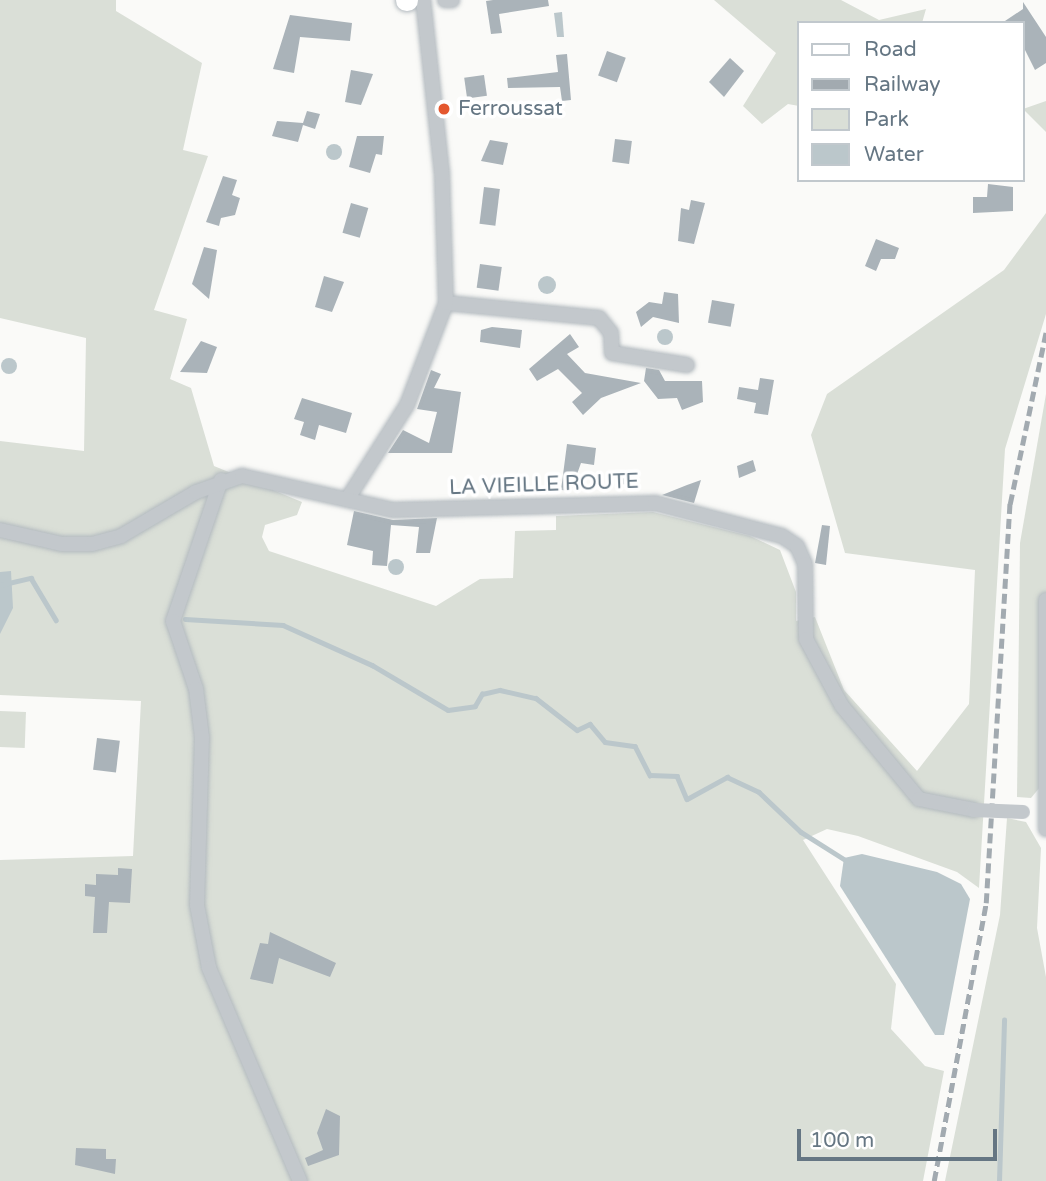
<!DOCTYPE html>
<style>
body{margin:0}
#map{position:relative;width:1046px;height:1181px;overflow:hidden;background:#fafaf8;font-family:"Varela Round",sans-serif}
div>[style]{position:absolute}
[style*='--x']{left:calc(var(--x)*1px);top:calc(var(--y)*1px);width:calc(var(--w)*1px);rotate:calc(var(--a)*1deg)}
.green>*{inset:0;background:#dadfd7;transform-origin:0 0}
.water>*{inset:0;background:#bbc7cb}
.round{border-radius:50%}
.stream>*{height:4.5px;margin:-2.25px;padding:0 2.25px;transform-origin:2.25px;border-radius:2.25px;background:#bbc7cb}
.building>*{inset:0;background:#aab3b9;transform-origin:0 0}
.roads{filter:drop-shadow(0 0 2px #b3babf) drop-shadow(0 0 2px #b3babf)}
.minor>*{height:14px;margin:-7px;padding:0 7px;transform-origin:7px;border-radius:7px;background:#c3c8cc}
.secondary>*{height:21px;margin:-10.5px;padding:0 10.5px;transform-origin:10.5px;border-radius:10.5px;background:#fff}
.rail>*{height:4.5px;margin-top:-2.25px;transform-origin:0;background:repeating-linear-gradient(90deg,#a2aab0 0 10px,transparent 0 15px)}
.minor-bridge>*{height:14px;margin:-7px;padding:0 7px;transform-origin:7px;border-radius:7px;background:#c3c8cc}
.dots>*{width:19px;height:19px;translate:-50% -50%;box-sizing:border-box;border:4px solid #fff;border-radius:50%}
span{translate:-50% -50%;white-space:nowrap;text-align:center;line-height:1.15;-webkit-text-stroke:7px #fff;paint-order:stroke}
.poi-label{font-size:21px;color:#657683}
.left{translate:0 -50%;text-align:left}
.street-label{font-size:21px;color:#657683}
.legend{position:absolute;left:797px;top:21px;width:228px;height:161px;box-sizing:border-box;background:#fff;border:2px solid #c1c8cd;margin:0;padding:9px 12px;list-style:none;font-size:21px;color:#657683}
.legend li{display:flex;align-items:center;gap:14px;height:35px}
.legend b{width:35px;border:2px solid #c1c8cd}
.scale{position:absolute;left:797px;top:1129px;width:200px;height:32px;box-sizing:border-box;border:4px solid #657683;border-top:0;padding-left:9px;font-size:21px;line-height:24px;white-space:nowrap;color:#657683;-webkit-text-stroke:5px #fff;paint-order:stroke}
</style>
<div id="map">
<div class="green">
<i style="clip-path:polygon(0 0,116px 0,116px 11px,202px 63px,183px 150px,208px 156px,154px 310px,187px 319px,170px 379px,191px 388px,214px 466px,302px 502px,297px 515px,265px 525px,262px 537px,269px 551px,436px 606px,480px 579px,513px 578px,515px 531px,556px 530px,556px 516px,653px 512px,750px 536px,780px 550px,796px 592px,796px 621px,815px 617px,844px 690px,917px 771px,969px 704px,975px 570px,845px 553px,811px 435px,827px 394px,1004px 270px,1046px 213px,1046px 314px,1005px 449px,979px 888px,957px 872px,858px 836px,827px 829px,803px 840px,896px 984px,891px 1029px,925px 1066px,944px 1071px,923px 1181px,0 1181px,0 860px,133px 856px,141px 701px,0 695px,0 441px,84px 451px,86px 338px,0 318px)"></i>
<i style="clip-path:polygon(714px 0,841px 0,879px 20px,926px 9px,922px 23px,799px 23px,799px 106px,788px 104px,762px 124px,743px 106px,776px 53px)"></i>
<i style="clip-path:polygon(1046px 101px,1046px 132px,1023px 109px)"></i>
<i style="clip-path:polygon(1046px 394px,1046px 780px,1031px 798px,1017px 797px,1020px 543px)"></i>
<i style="left:0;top:711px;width:26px;height:36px;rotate:2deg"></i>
<i style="clip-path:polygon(1007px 818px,1026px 822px,1041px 848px,1037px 928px,1046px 977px,1046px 1181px,945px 1181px,1000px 915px)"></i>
</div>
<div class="water">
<i style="clip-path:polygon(562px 12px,564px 37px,557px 37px,554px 13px)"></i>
<i class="round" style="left:326px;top:144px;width:16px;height:16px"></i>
<i class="round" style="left:538px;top:276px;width:18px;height:18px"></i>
<i class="round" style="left:657px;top:329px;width:16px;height:16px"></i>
<i class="round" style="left:1px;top:358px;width:16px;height:16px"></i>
<i class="round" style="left:388px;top:559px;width:16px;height:16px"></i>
<i style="clip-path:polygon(11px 571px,13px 608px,0 634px,0 572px)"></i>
<i style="clip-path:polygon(862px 854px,937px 872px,961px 884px,970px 899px,944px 1035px,935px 1035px,840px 886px,844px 858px)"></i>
</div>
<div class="stream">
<i style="--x:0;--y:585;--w:32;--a:-13"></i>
<i style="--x:31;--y:578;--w:49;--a:59.2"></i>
<i style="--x:185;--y:619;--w:98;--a:3.5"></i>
<i style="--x:283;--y:625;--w:98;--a:24.2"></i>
<i style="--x:372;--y:665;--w:88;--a:30.6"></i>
<i style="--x:448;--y:710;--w:27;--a:-8"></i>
<i style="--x:475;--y:706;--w:14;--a:-60"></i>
<i style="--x:482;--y:694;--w:18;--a:-13"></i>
<i style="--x:500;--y:690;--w:37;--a:13"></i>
<i style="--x:536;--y:698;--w:52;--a:38"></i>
<i style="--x:577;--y:730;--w:14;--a:-25"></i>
<i style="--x:590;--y:724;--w:23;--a:50"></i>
<i style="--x:605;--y:742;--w:30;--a:8"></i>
<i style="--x:635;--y:746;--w:33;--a:63"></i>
<i style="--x:650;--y:775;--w:27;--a:2"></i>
<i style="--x:677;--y:776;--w:25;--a:67"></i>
<i style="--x:687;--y:799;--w:46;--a:-28.8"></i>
<i style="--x:727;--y:777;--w:35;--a:25"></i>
<i style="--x:759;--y:792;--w:58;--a:43.6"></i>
<i style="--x:801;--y:832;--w:54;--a:32.2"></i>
<i style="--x:999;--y:1181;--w:161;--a:-88.2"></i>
</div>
<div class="building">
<i style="clip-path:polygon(493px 0,548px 0,549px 6px,499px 14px,502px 33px,491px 34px,486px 1px)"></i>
<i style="clip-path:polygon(1023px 2px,1046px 37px,1046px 63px,1035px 70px,1023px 46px,1023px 23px,1002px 23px,1023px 9px)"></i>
<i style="clip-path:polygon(290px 15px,352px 23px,350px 41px,300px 37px,294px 73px,273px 69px)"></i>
<i style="left:607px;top:51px;width:20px;height:26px;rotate:20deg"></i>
<i style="clip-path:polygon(567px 54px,571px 100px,562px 101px,560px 87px,508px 88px,507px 78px,558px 72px,556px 55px)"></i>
<i style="clip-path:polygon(730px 58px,744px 71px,724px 97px,709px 82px)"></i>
<i style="clip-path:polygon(351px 70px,373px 74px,361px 105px,345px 102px)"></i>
<i style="left:484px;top:75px;width:21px;height:20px;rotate:82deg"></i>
<i style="clip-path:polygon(307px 111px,320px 114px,315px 129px,303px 125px,298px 142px,272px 136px,277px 121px,303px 123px)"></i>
<i style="clip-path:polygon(357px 136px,384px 136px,382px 155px,376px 154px,370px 173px,349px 167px)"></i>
<i style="left:615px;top:139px;width:17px;height:23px;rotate:7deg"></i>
<i style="clip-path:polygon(490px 140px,508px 143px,503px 165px,481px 161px)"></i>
<i style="clip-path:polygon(223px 176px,237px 180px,232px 195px,240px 198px,235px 215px,221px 218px,219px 226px,206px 222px)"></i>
<i style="clip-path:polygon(988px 184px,1013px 187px,1013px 211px,973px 213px,973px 197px,987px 197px)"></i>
<i style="left:484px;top:187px;width:16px;height:37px;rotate:7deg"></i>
<i style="clip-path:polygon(691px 200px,705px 203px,694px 244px,678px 241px,681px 208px,689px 210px)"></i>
<i style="left:351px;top:203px;width:18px;height:31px;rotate:16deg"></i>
<i style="clip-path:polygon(876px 239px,899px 248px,895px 259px,881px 259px,876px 271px,865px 266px)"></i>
<i style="clip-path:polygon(204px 247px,217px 250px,209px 299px,192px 284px)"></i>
<i style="left:480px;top:264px;width:22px;height:24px;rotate:8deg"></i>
<i style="clip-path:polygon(324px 276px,344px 282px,332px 312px,315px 307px)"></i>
<i style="clip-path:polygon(664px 292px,678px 294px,679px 323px,653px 317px,641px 327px,636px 312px,649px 302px,662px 304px)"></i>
<i style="left:712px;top:300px;width:23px;height:23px;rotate:10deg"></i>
<i style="clip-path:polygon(492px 327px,522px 330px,520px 348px,480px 342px,481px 330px)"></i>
<i style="clip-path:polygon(570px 334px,579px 347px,567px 354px,585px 373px,641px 383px,601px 398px,583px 415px,572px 402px,582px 393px,558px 369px,537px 381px,529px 369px)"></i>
<i style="clip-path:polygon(201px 341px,217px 347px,207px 373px,180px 372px)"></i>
<i style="clip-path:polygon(646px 368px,659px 370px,665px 381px,702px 381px,703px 402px,682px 410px,677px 398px,658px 399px,644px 381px)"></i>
<i style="clip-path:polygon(431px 370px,441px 374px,434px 388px,461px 392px,452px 453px,388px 453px,403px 430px,429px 443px,437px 412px,417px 409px)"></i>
<i style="clip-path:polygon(760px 378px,774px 380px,768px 415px,754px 413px,756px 403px,737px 399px,739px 387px,758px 390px)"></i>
<i style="clip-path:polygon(302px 398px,352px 413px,346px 433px,319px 425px,315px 440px,300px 435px,304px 422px,294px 419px)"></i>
<i style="clip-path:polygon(567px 444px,596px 448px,594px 465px,581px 463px,571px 491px,561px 490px)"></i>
<i style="clip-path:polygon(753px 460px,756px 471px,739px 478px,737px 466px)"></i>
<i style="left:621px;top:472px;width:12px;height:12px;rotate:5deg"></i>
<i style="clip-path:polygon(701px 480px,694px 503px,662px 495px,687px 485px)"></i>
<i style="clip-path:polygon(354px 511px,393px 520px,437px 518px,430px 553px,416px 553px,419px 527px,391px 525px,387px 566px,372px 565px,373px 551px,347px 545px)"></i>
<i style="clip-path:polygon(822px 525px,830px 526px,826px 565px,815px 563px)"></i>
<i style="left:97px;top:738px;width:23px;height:32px;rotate:7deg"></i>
<i style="clip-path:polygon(118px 868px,132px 869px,130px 903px,109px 902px,107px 933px,93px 933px,95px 897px,85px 896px,85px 884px,96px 885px,96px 874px,118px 875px)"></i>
<i style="clip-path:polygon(270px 932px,336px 963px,330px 977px,279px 958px,273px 984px,250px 979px,260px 943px,268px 944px)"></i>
<i style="clip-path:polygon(326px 1109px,340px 1116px,339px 1155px,308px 1166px,305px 1158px,323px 1150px,317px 1133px)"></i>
<i style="clip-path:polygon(76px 1148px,106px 1149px,106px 1159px,116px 1159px,115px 1174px,75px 1165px)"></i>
</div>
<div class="roads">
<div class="minor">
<i style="--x:445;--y:0;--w:7;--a:0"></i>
<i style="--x:446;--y:303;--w:154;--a:5.6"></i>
<i style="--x:599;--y:318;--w:19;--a:51"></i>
<i style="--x:611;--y:333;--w:20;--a:87"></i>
<i style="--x:612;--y:353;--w:76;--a:9.1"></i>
<i style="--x:221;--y:480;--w:149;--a:108.8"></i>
<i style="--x:173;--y:621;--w:72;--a:71.3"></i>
<i style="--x:196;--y:689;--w:48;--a:82.9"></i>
<i style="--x:202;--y:737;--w:168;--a:91.7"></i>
<i style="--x:197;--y:905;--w:64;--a:79.2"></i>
<i style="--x:209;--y:968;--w:232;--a:66.9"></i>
<i style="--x:348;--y:498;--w:110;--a:-57.6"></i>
<i style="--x:407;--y:405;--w:109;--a:-69.1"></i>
<i style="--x:446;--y:303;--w:129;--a:-91.8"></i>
<i style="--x:442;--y:174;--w:175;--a:-96.2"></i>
<i style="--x:0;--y:530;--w:64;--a:12.7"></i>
<i style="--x:62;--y:544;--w:30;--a:0"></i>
<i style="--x:92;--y:544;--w:30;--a:-15"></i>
<i style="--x:121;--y:536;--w:87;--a:-30.4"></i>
<i style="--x:196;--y:492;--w:49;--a:-19.2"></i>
<i style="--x:242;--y:476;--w:155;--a:12.7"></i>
<i style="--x:393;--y:510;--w:262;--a:-1.5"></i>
<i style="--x:655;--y:503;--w:131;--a:14.6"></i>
<i style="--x:782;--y:536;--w:18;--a:34"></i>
<i style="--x:797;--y:546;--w:20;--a:66"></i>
<i style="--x:805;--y:564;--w:75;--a:89.2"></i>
<i style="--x:806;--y:639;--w:76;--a:61.8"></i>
<i style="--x:842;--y:706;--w:121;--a:50.4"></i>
<i style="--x:919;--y:799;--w:56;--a:11.3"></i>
<i style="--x:1046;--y:600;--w:229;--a:90"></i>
</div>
<div class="secondary">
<i style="--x:406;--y:0;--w:1;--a:0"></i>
</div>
</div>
<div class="rail">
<i style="--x:934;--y:1181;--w:283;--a:-79.4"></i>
<i style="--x:986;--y:903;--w:400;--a:-86.6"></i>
<i style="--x:1010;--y:504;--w:177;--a:-78.2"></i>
</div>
<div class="minor-bridge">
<i style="--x:974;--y:810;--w:49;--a:2.3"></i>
</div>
<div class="dots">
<i style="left:444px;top:109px;background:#e4572e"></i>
</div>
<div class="poi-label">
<span class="left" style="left:458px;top:109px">Ferroussat</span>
</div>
<div class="street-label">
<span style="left:544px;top:485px;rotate:-2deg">LA VIEILLE ROUTE</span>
</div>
<ul class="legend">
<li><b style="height:9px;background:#fff"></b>Road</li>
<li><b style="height:9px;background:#a2aab0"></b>Railway</li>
<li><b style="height:19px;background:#dadfd7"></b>Park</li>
<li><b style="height:19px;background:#bbc7cb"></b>Water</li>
</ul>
<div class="scale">100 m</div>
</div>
